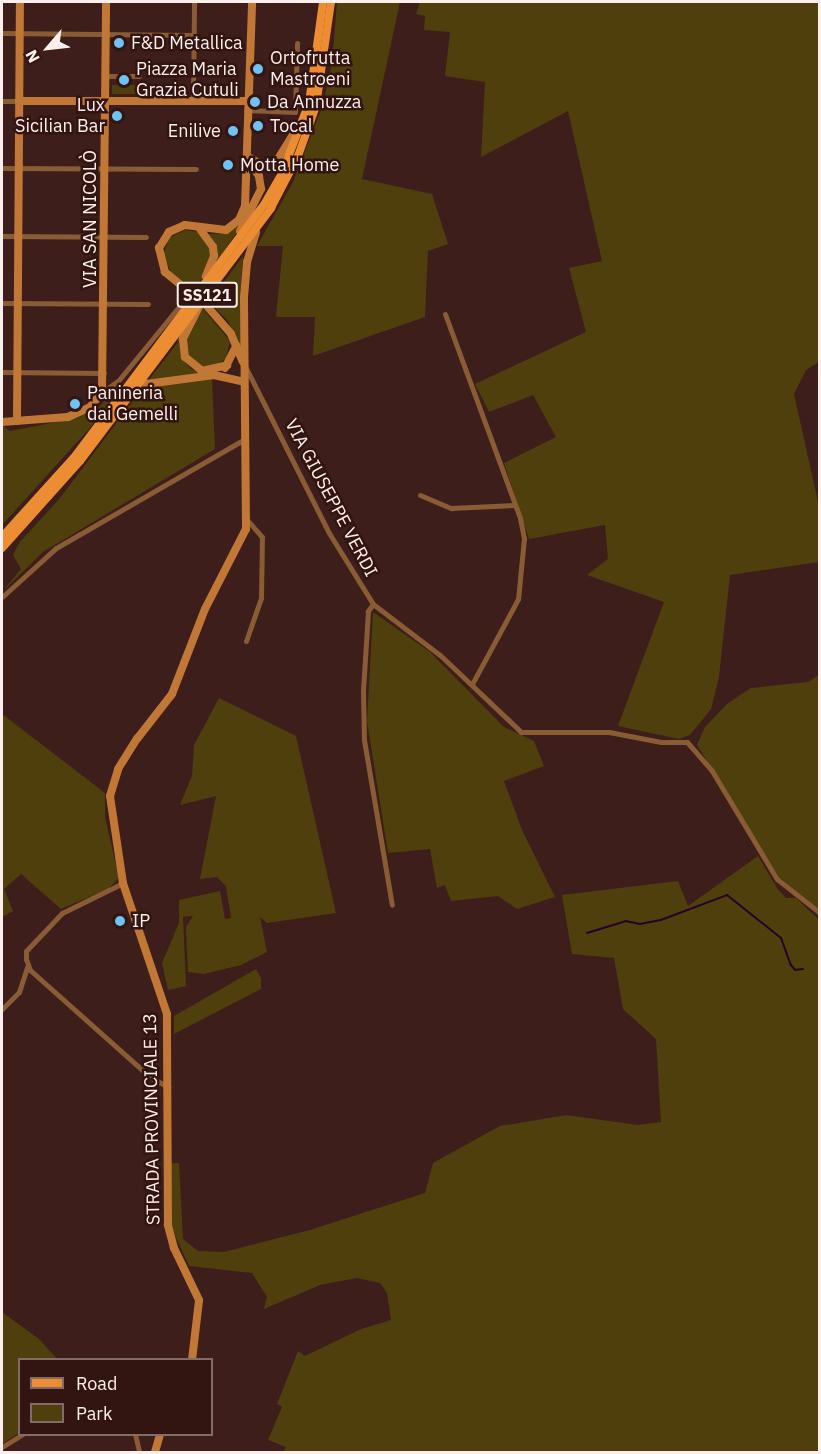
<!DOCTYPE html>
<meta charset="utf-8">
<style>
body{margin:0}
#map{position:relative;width:821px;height:1454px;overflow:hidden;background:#3d1e1a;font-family:"IBM Plex Sans",sans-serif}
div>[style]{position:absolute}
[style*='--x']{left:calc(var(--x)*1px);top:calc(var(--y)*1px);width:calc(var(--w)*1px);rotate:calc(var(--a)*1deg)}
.green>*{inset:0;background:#4f3f0d;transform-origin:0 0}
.stream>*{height:2px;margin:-1px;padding:0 1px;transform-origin:1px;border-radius:1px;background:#280029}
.street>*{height:5px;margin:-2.5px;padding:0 2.5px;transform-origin:2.5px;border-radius:2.5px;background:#8a5c36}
.secondary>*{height:8px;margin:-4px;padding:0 4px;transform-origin:4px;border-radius:4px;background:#c17837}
.primary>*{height:8px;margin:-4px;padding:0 4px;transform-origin:4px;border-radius:4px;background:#ec8d34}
.secondary-bridge>*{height:8px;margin:-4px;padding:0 4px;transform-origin:4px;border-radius:4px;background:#c17837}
.dots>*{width:16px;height:16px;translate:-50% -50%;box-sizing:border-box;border:3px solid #321410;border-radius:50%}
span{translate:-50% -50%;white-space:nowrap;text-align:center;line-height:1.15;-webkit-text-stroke:5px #321410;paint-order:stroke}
.shield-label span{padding:2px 4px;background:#321410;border:2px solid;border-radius:4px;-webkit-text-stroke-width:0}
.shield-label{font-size:16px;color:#fdefed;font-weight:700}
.poi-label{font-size:18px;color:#fdefed}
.left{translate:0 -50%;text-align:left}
.right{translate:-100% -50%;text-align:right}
.street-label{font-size:18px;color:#fdefed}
.frame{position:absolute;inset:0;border:3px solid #fdefed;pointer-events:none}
.legend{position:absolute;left:18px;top:1358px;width:195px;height:78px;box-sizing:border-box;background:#321410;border:2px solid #836c68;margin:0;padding:8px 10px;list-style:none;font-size:18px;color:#fdefed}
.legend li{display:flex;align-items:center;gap:12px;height:30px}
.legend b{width:30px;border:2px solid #836c68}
.north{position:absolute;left:18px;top:18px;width:60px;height:60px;-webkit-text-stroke:4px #321410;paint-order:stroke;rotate:242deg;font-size:16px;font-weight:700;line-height:24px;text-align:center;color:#fdefed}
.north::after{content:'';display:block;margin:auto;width:21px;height:27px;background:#fdefed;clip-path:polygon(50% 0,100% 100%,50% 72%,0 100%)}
</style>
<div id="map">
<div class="green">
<i style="clip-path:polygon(337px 2px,400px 2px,362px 179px,432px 194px,448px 244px,428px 251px,425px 317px,313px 356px,315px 317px,276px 317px,283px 246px,257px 246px,293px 182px,323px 105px,332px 63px)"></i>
<i style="clip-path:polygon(420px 2px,819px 2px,819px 362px,806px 370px,794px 394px,819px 506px,819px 562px,730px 575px,719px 677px,711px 709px,690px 735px,679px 739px,618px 726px,664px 602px,587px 575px,608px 559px,605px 525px,529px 539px,504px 463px,556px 437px,533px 395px,489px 412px,475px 384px,586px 332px,569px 268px,602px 261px,568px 111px,481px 157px,485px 82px,445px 76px,450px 32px,424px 30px,425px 16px,416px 14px)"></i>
<i style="left:112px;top:85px;width:30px;height:9px"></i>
<i style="clip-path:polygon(242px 222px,235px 235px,217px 262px,209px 234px,227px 233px)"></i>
<i style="clip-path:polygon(185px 230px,199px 232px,211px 250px,210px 265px,195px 290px,171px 272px,163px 255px,169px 238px)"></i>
<i style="clip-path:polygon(243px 256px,240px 299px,241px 349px,228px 321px,209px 302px)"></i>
<i style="clip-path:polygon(203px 309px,230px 341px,226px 359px,208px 369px,191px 363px,185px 348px,186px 337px)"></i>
<i style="clip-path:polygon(181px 338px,182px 358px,191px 369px,204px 374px,148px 381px)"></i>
<i style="clip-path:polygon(212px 379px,215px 449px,43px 552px,2px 592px,21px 569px,13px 555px,19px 543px,60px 498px,139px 393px,148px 387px)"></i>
<i style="clip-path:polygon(118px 385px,121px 387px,89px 429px,2px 525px,2px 425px,10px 431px,77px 418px,99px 407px)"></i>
<i style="clip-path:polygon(373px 612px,430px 652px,504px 727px,534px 741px,544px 766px,504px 781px,522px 830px,555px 897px,517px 909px,498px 896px,451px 901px,445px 885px,437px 888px,430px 849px,388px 853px,367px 721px)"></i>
<i style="clip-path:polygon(819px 675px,819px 910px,779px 877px,697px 745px,705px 727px,727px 704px,751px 688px,808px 682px)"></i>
<i style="clip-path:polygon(219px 698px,296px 736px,336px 913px,267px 923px,260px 917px,267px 952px,241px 965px,204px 974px,188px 972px,186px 927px,193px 916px,183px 917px,186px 986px,168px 990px,162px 963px,179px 923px,179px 900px,220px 891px,225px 919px,231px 918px,226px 886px,217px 877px,200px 879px,216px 796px,180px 805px,192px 776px,194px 745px)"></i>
<i style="clip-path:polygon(2px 714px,105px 793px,105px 817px,119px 878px,108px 889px,61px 909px,21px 874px,4px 889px,13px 911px,2px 917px)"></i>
<i style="clip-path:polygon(758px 856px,777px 888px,786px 898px,796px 898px,819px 920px,819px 1452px,283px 1452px,286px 1447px,268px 1440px,282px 1407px,277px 1404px,298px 1351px,305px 1356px,361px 1329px,391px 1320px,387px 1293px,380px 1283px,357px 1278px,320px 1285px,264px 1309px,267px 1297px,252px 1273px,189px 1266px,172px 1229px,171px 1163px,179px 1163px,183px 1239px,198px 1251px,224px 1252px,310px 1230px,425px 1193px,433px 1163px,500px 1126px,566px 1115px,638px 1125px,661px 1122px,656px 1039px,623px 1009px,614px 958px,572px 954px,562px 895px,678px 881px,688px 906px)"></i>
<i style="clip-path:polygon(256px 969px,261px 978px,261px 989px,174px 1034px,174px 1016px)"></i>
<i style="clip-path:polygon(2px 1312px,39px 1339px,57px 1359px,20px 1360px,19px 1433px,2px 1444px)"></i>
</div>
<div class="stream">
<i style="--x:587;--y:933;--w:41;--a:-17.1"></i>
<i style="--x:626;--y:921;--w:14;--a:12"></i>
<i style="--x:640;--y:924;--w:21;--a:-11"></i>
<i style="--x:661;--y:920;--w:71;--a:-20.7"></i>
<i style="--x:727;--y:895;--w:69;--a:38.5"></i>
<i style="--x:781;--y:938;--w:29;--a:70"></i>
<i style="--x:791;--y:965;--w:6;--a:51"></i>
<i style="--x:795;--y:970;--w:8;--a:-7"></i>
</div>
<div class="street">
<i style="--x:2;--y:33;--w:192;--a:0.6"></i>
<i style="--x:106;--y:76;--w:33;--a:0"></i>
<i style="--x:2;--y:101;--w:17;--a:0"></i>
<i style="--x:193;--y:101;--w:99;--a:-89.4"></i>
<i style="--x:246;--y:110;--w:49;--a:2.3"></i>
<i style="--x:295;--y:112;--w:69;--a:-88.3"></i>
<i style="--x:2;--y:168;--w:194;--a:0.3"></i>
<i style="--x:2;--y:236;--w:144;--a:0.4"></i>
<i style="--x:2;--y:303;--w:146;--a:0.4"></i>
<i style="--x:445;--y:314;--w:217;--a:69.8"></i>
<i style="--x:520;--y:518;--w:20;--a:79"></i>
<i style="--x:524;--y:538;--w:61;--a:95.6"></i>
<i style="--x:518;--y:599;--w:97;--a:118.4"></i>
<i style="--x:245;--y:366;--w:187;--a:63.3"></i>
<i style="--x:329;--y:533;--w:84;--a:58.2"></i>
<i style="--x:373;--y:604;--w:84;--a:37.3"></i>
<i style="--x:440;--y:655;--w:112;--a:43.5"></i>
<i style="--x:521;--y:732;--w:88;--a:0"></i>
<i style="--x:609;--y:732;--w:53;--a:10.9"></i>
<i style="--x:661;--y:742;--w:26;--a:0"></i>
<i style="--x:687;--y:742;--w:38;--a:49"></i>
<i style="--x:712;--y:771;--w:126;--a:59"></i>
<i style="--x:777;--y:879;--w:55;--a:38.3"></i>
<i style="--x:2;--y:372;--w:102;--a:0.6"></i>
<i style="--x:102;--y:392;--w:19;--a:-35"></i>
<i style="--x:118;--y:381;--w:106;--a:-50.7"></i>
<i style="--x:420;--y:495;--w:34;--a:23"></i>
<i style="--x:451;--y:508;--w:64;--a:-2.7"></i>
<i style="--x:2;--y:597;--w:73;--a:-42.2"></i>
<i style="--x:56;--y:548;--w:216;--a:-30"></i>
<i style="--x:373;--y:604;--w:9;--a:126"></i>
<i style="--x:368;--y:611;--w:79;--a:93.6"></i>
<i style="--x:363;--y:690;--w:50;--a:88.9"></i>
<i style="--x:364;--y:740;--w:167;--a:80.4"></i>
<i style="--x:246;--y:641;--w:46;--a:-70.8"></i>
<i style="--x:261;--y:598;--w:61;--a:-89.1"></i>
<i style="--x:262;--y:537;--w:21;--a:-131"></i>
<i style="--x:123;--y:883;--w:68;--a:153.8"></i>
<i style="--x:62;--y:913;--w:52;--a:133.5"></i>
<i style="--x:26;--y:951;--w:8;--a:90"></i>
<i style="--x:26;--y:959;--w:12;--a:70"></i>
<i style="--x:30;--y:970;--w:161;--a:41.7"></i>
<i style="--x:150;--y:1077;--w:21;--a:29"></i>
<i style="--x:2;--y:1009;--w:24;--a:-45"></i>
<i style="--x:19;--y:992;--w:29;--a:-72"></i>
<i style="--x:135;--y:1434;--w:18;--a:77"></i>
<i style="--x:2;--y:1447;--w:25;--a:-32"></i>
</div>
<div class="secondary">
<i style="--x:19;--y:101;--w:228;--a:0"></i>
<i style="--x:250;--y:158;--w:14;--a:30"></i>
<i style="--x:262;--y:165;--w:14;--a:-12"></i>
<i style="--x:276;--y:162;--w:34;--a:-58"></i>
<i style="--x:200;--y:229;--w:22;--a:54"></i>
<i style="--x:213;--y:247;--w:9;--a:84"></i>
<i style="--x:214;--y:256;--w:22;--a:112"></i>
<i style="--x:240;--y:231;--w:47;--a:-63.4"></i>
<i style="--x:261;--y:189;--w:13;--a:-99"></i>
<i style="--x:259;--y:176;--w:22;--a:-126"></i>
<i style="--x:192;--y:294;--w:35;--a:-141"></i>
<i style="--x:165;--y:272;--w:25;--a:-104"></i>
<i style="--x:159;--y:248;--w:19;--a:-58"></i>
<i style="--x:169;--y:232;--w:17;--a:-24"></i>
<i style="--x:185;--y:225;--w:41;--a:7"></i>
<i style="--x:226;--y:230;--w:16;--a:-38"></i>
<i style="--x:239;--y:220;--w:15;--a:-67"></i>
<i style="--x:245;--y:206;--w:204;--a:-88"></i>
<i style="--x:206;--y:305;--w:38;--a:49"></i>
<i style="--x:231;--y:334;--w:30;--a:67"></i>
<i style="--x:199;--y:307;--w:36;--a:117"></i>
<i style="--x:183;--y:339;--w:18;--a:84"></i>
<i style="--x:185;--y:357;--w:22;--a:39"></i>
<i style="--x:202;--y:371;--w:26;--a:-13"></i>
<i style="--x:225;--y:368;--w:25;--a:-63"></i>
<i style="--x:135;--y:390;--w:13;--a:-29"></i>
<i style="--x:146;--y:384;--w:69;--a:-7.5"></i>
<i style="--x:214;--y:375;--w:31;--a:13"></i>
<i style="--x:17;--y:421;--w:419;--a:-89.6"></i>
<i style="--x:2;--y:422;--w:66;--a:-4.3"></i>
<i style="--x:68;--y:417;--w:24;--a:-24"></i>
<i style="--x:90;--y:407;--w:19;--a:-51"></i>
<i style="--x:102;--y:392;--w:390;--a:-89.4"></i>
<i style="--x:192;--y:1360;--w:60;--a:-83.3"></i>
<i style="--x:199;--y:1300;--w:58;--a:-115.7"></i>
<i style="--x:174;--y:1248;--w:24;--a:-105"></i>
<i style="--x:168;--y:1225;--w:211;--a:-90.3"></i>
<i style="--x:167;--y:1014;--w:138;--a:-108.6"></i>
<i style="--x:123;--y:883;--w:88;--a:-98.5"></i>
<i style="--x:110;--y:796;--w:28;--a:-73"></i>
<i style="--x:118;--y:769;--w:36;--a:-58"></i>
<i style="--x:137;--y:739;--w:57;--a:-52.1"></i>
<i style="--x:172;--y:694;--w:91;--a:-68.8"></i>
<i style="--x:205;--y:609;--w:90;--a:-62.9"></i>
<i style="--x:246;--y:529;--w:232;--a:-90.5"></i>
<i style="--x:244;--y:297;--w:35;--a:-85"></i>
<i style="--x:247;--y:262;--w:31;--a:-73"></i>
<i style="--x:155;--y:1452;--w:19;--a:-74"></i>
</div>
<div class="primary">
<i style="--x:2;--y:537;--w:110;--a:-47.9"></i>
<i style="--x:76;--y:455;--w:315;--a:-53.1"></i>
<i style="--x:265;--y:203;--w:34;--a:-60"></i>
<i style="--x:282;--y:173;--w:75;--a:-68.9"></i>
<i style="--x:309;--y:103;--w:102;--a:-82.1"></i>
<i style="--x:2;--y:548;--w:117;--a:-48.1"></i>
<i style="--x:80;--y:461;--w:317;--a:-52.9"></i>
<i style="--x:271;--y:208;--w:59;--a:-62.6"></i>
<i style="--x:298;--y:156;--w:53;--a:-70.2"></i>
<i style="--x:316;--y:106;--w:105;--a:-81.8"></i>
</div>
<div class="secondary-bridge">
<i style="--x:192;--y:294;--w:18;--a:38"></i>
</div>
<div class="dots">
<i style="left:119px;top:43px;background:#6fc2f4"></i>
<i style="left:258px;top:69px;background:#6fc2f4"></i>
<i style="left:124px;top:80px;background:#6fc2f4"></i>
<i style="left:255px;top:102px;background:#6fc2f4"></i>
<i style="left:117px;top:116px;background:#6fc2f4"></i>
<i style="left:258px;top:126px;background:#6fc2f4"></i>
<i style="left:233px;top:131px;background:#6fc2f4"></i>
<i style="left:228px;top:165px;background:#6fc2f4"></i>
<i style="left:75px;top:404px;background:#6fc2f4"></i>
<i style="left:120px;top:921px;background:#6fc2f4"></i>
</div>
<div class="shield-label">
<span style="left:207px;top:295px">SS121</span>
</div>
<div class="poi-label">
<span class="left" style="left:131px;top:43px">F&amp;D Metallica</span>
<span class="left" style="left:270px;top:69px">Ortofrutta<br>Mastroeni</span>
<span class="left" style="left:136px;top:80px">Piazza Maria<br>Grazia Cutuli</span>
<span class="left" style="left:267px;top:102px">Da Annuzza</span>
<span class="right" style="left:105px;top:116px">Lux<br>Sicilian Bar</span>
<span class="left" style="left:270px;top:126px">Tocal</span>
<span class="right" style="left:221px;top:131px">Enilive</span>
<span class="left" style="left:240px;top:165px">Motta Home</span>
<span class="left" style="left:87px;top:404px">Panineria<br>dai Gemelli</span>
<span class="left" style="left:132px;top:921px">IP</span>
</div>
<div class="street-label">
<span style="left:90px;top:219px;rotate:-90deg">VIA SAN NICOLÒ</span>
<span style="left:331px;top:498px;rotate:62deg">VIA GIUSEPPE VERDI</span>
<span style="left:152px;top:1119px;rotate:-91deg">STRADA PROVINCIALE 13</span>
</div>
<div class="frame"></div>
<ul class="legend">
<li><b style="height:8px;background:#ec8d34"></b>Road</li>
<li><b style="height:16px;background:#4f3f0d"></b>Park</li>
</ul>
<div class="north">N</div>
</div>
